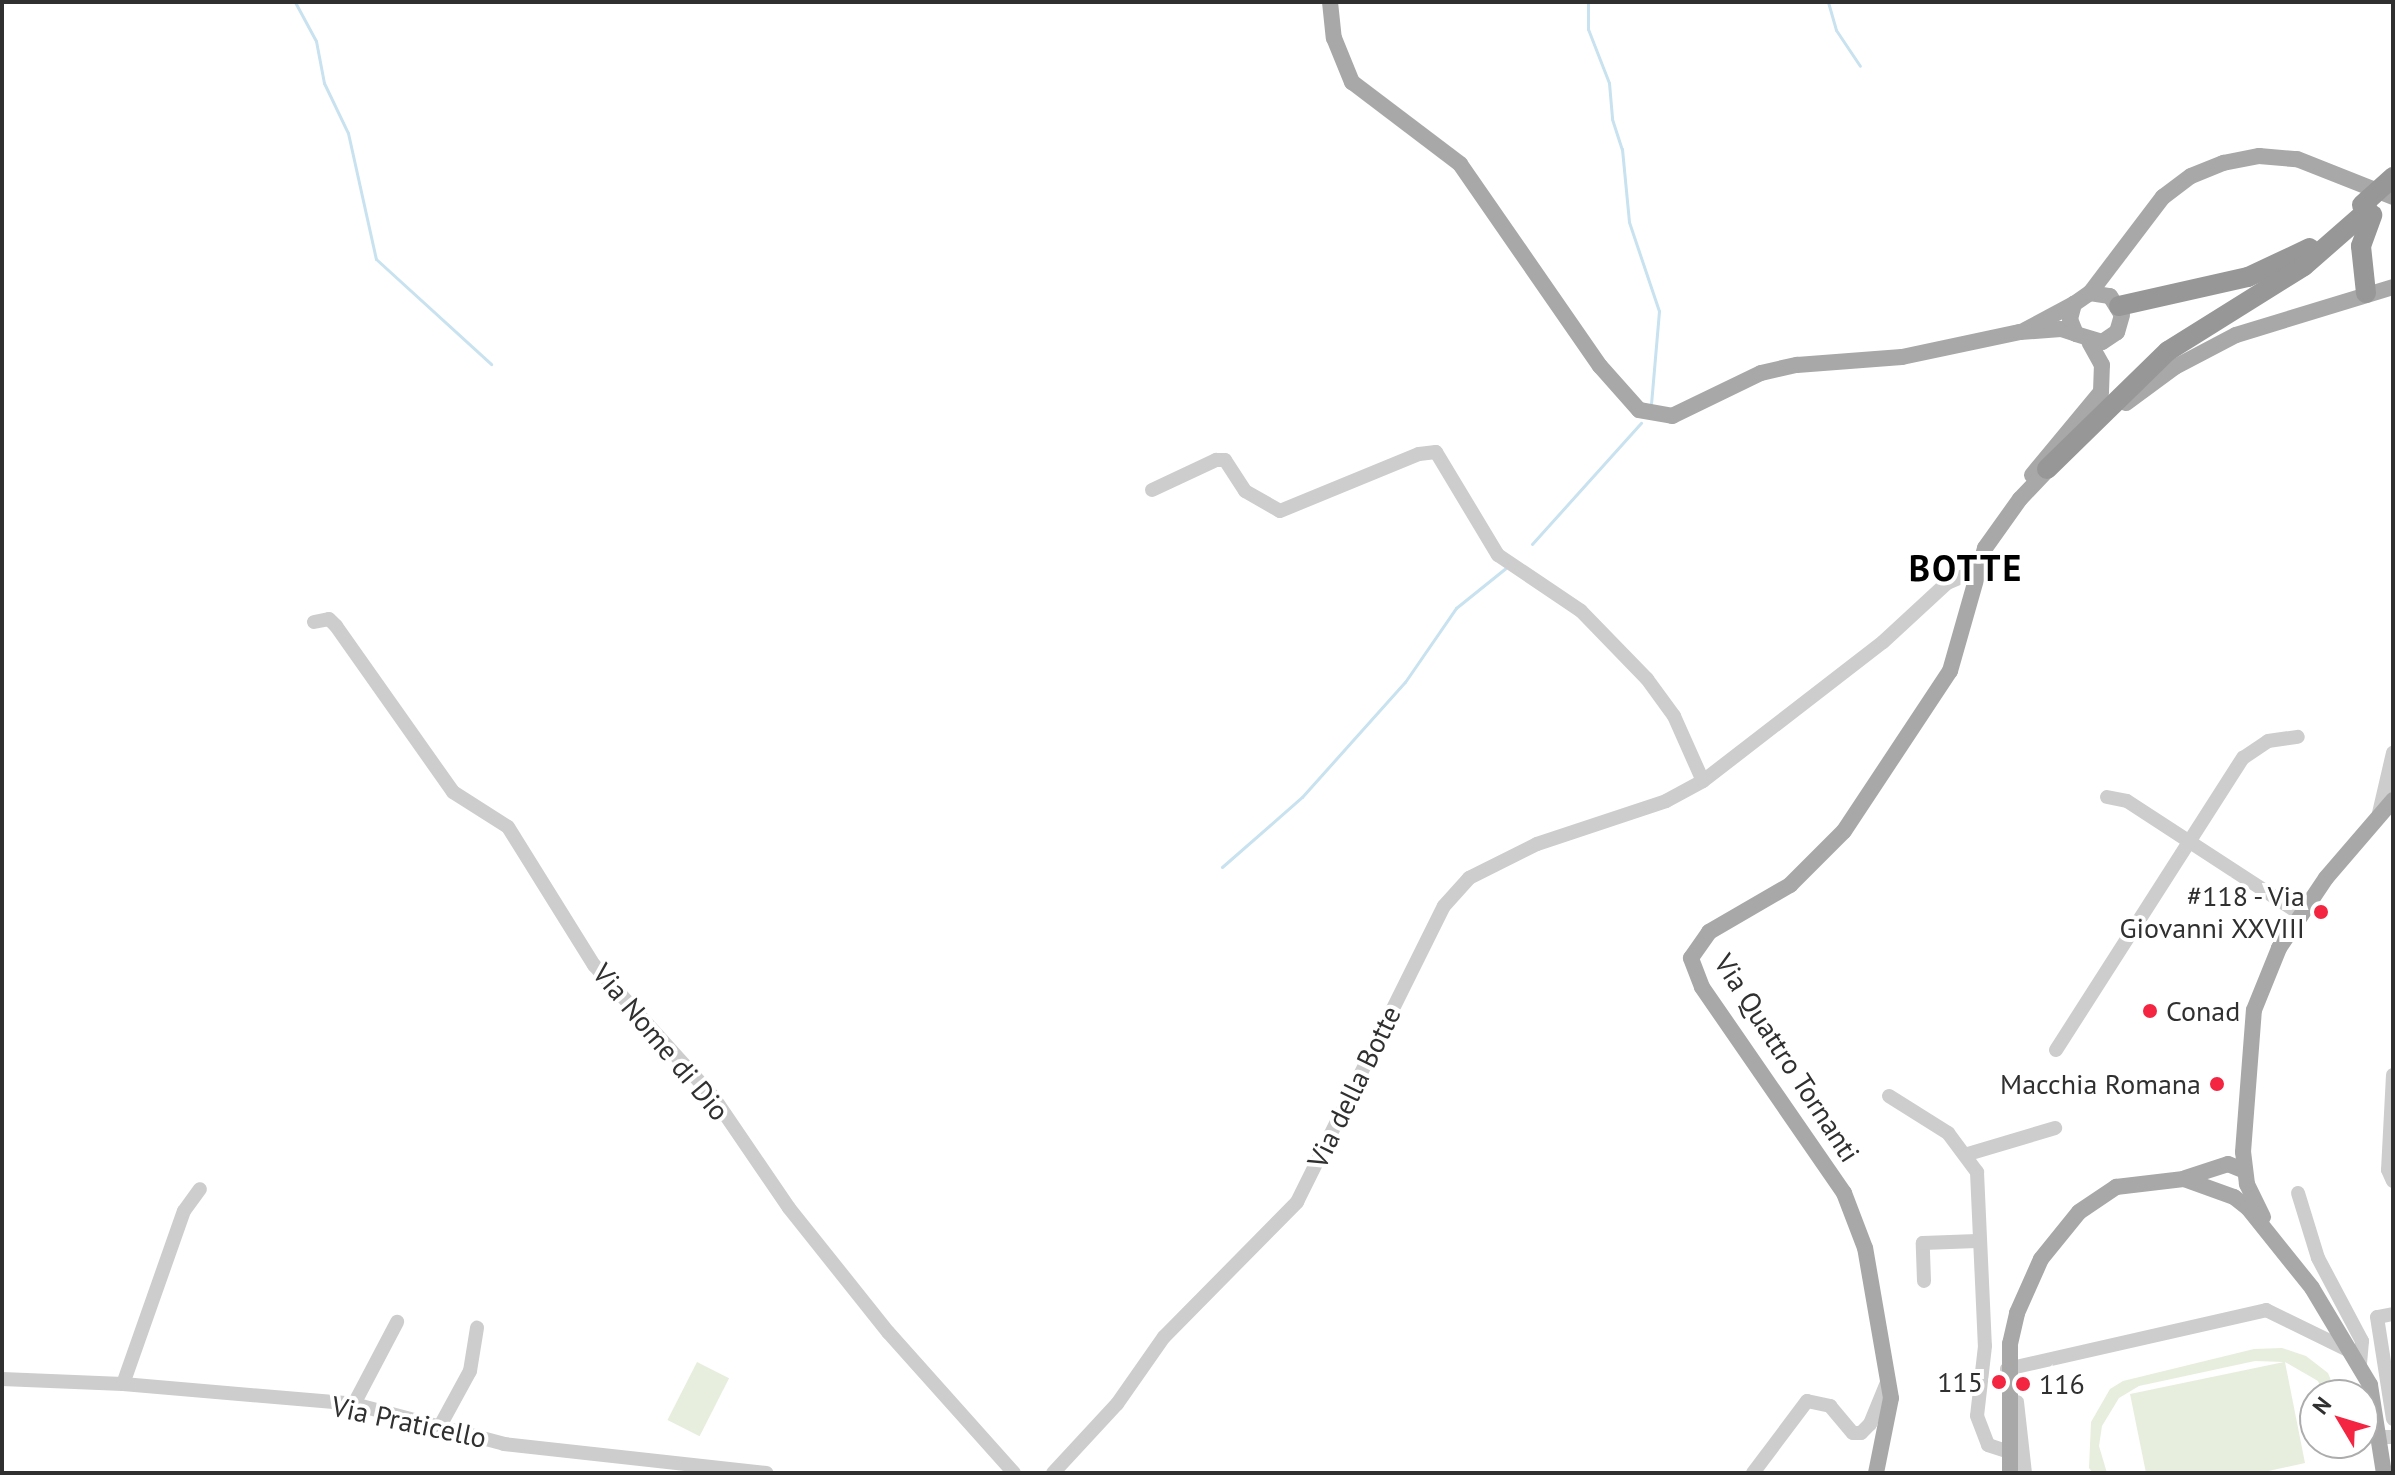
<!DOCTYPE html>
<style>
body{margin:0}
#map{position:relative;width:2395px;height:1475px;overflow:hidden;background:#fff;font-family:"PT Sans",sans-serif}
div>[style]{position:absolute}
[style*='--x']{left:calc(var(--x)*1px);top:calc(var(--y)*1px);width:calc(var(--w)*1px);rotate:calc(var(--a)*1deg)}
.green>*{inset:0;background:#e7eedd;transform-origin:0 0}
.stream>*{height:3px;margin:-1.5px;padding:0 1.5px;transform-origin:1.5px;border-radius:1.5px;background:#c8e2ef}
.minor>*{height:14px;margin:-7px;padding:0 7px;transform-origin:7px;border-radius:7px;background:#cdcdcd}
.major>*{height:16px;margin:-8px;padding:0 8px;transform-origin:8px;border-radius:8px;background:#a8a8a8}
.highway>*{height:20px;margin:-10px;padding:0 10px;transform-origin:10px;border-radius:10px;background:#979797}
.highway-bridge>*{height:20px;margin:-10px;padding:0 10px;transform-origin:10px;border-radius:10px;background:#979797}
.dots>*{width:22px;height:22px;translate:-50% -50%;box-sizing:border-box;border:4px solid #fff;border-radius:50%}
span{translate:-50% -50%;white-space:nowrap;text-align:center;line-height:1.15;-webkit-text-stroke:8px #fff;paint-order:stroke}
.poi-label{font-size:28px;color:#303030}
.right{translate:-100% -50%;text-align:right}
.left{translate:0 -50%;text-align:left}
.street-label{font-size:28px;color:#303030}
.district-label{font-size:36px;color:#000;font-weight:700;letter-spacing:2px}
.frame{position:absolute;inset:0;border:4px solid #303030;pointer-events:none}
.north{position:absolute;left:2299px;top:1379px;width:80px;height:80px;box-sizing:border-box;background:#fff;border:2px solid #acacac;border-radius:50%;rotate:308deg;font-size:22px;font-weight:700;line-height:32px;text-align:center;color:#303030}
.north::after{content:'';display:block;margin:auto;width:28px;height:36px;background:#f42541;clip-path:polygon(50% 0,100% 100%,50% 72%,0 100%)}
</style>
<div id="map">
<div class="green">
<i style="clip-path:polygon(2282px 1348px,2306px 1356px,2328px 1373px,2337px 1395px,2324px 1395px,2318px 1381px,2285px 1362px,2305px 1463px,2259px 1473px,2146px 1473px,2130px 1394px,2284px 1362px,2255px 1361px,2139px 1386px,2119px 1398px,2102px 1426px,2099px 1446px,2107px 1473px,2093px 1473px,2089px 1468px,2091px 1422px,2110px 1389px,2123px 1381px,2254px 1349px)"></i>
<i style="left:697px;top:1362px;width:36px;height:65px;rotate:27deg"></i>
</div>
<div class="stream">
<i style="--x:295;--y:2;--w:44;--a:61.7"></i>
<i style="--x:316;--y:41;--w:43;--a:79.2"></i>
<i style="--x:324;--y:83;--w:55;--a:64.4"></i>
<i style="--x:348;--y:133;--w:129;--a:77.5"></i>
<i style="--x:376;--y:259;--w:156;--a:42.4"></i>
<i style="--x:1588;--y:2;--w:27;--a:90"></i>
<i style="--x:1588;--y:29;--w:58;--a:68.7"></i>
<i style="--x:1609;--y:83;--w:36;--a:85"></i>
<i style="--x:1612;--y:119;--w:32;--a:72"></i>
<i style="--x:1622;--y:149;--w:73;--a:84.5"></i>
<i style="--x:1629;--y:222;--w:94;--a:71.4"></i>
<i style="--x:1659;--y:311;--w:93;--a:94.9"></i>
<i style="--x:1828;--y:2;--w:29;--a:74"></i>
<i style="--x:1836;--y:30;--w:43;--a:56.3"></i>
<i style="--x:1532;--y:544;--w:163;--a:-48"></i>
<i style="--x:1222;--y:867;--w:106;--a:-41.2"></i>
<i style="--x:1302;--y:797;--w:154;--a:-48.2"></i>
<i style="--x:1405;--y:682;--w:90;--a:-55.4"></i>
<i style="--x:1456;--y:608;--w:65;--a:-38.8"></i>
</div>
<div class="minor">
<i style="--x:1152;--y:490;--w:71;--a:-25.1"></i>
<i style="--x:1216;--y:460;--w:9;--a:0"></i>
<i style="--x:1225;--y:460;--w:37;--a:57"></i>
<i style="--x:1245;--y:491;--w:40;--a:29.7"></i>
<i style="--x:1280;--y:511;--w:150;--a:-22.3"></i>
<i style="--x:1419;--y:454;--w:17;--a:-7"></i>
<i style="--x:1436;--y:452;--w:120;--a:59"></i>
<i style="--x:1498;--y:555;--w:100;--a:34"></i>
<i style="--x:1581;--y:611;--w:95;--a:45.9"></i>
<i style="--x:1647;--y:679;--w:46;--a:53.9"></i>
<i style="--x:1674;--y:716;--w:71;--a:66"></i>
<i style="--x:314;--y:622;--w:15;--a:-11"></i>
<i style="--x:329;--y:619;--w:10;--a:45"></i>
<i style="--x:336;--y:626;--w:203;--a:54.8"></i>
<i style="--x:453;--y:792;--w:65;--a:32.5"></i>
<i style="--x:508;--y:827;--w:163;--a:58.1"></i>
<i style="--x:594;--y:965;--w:179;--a:47.9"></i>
<i style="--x:714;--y:1098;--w:133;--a:55.7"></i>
<i style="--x:789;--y:1208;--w:159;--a:51.4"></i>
<i style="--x:888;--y:1332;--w:189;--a:48.2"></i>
<i style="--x:2107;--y:797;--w:20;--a:11"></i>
<i style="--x:2127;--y:801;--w:209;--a:33.1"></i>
<i style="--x:2379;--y:813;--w:62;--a:-76.9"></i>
<i style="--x:2056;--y:1050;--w:347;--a:-57.4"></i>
<i style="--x:2243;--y:758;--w:30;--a:-34"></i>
<i style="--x:2268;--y:741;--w:30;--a:-8"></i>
<i style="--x:2393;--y:1075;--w:95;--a:93"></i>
<i style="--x:2388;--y:1170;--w:12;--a:66"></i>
<i style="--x:1889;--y:1096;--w:70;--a:32.1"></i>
<i style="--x:1948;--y:1133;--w:49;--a:53.4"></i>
<i style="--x:1977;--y:1172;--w:174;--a:87.4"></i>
<i style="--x:1985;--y:1346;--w:70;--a:96.5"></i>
<i style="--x:1977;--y:1416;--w:31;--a:69"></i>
<i style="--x:1988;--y:1445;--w:22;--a:18"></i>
<i style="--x:1968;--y:1154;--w:91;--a:-16.6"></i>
<i style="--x:2298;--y:1193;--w:68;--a:72.9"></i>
<i style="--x:2318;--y:1258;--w:94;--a:62.1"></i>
<i style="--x:2362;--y:1341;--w:25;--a:95"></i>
<i style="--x:1924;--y:1281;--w:38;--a:-92"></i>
<i style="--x:1923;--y:1243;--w:54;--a:-2.1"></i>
<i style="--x:2393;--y:1314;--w:16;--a:169"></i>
<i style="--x:2377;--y:1317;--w:103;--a:81.1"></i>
<i style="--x:2007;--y:1369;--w:266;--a:-12.8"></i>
<i style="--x:2266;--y:1310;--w:96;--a:26"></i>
<i style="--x:2;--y:1379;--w:121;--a:2.4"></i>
<i style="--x:123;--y:1384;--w:232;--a:4.9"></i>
<i style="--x:354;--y:1404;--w:155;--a:14.9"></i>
<i style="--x:504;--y:1444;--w:264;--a:6.3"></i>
<i style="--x:123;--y:1384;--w:183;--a:-70.6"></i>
<i style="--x:184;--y:1211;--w:27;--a:-54"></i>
<i style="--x:2017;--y:1402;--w:71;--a:83.6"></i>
<i style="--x:354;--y:1404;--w:93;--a:-62.3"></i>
<i style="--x:440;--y:1426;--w:63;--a:-61.4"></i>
<i style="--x:470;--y:1371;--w:44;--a:-80.8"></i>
<i style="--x:2379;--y:1437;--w:14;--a:0"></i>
<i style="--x:1053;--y:1473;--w:94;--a:-47.2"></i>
<i style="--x:1117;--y:1404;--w:82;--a:-55"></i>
<i style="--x:1164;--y:1337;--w:190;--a:-45.4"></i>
<i style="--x:1297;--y:1202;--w:330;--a:-63.6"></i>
<i style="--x:1444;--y:906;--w:38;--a:-48"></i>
<i style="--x:1469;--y:878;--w:76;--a:-26.6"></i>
<i style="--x:1537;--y:844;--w:136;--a:-18.4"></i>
<i style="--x:1666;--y:801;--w:42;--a:-28.4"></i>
<i style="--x:1703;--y:781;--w:227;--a:-37.7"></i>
<i style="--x:1883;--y:642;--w:87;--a:-42.7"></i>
<i style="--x:1947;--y:583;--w:30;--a:-23"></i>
<i style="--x:1753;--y:1473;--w:90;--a:-53.1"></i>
<i style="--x:1807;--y:1401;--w:24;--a:12"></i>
<i style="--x:1830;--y:1406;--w:35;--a:50"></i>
<i style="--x:1853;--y:1433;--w:8;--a:0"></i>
<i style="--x:1861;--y:1433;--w:13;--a:-45"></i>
<i style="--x:1870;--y:1424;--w:48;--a:-67.8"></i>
</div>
<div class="major">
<i style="--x:1330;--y:2;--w:36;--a:84"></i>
<i style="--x:1334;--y:38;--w:48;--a:67.8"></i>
<i style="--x:1352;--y:82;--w:136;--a:37.2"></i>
<i style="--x:1460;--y:164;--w:246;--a:55.3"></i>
<i style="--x:1600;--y:366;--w:59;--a:48.4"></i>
<i style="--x:1639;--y:410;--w:34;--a:10"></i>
<i style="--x:1672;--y:416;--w:99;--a:-25.8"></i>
<i style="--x:1761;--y:373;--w:37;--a:-13"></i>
<i style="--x:1797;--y:365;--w:105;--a:-4.4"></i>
<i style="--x:1902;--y:357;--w:121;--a:-12"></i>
<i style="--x:2020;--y:332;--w:41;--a:-4.2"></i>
<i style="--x:2061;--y:329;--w:16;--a:18"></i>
<i style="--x:2090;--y:293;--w:20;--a:9"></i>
<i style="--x:2110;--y:296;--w:22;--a:58"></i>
<i style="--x:2122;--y:315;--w:18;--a:106"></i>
<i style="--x:2117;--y:332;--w:18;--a:146"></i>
<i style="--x:2102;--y:342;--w:27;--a:-163"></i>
<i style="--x:2076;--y:334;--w:16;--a:-112"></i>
<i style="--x:2070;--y:319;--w:16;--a:-75"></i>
<i style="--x:2074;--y:304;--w:19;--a:-35"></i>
<i style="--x:2090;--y:293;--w:121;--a:-52.8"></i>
<i style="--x:2163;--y:197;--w:35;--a:-37"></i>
<i style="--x:2191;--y:176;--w:35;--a:-22"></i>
<i style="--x:2223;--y:163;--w:37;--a:-11"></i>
<i style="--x:2259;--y:156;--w:38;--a:5"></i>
<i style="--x:2297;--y:159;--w:103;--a:21.6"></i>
<i style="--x:2025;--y:330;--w:55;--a:-28"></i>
<i style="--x:2126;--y:403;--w:61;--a:-36.3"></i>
<i style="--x:2175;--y:367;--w:69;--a:-27.7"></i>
<i style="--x:2236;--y:335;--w:164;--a:-17"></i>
<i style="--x:2032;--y:475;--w:108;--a:-50.3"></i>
<i style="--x:2101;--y:392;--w:27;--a:-88"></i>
<i style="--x:2102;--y:365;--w:26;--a:-119"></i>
<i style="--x:2185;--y:1178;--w:45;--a:-18"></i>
<i style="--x:2228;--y:1164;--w:18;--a:22"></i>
<i style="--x:2263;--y:1217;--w:37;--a:-116"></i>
<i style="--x:2247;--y:1184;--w:32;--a:-97"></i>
<i style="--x:2243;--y:1152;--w:142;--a:-85.6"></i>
<i style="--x:2254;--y:1010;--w:67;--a:-68"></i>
<i style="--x:2279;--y:948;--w:84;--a:-56.1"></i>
<i style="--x:2326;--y:878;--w:103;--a:-49.3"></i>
<i style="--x:1876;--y:1473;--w:76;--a:-78.7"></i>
<i style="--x:1891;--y:1398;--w:152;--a:-99.8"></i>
<i style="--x:1865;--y:1248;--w:59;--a:-110.9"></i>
<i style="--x:1844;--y:1193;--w:250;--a:-124.6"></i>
<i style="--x:1702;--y:987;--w:31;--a:-111"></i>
<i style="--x:1691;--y:958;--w:32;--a:-55"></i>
<i style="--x:1709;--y:932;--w:94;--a:-30.1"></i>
<i style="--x:1790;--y:885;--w:76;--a:-45"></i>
<i style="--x:1844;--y:831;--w:192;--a:-56.5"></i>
<i style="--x:1950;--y:671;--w:128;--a:-74.1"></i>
<i style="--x:1985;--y:548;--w:60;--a:-54.5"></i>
<i style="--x:2020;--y:499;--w:52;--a:-46.5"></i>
<i style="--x:2010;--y:1473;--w:129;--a:-90"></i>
<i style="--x:2010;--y:1344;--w:32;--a:-77"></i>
<i style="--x:2017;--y:1313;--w:59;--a:-66"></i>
<i style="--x:2041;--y:1259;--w:60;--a:-51"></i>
<i style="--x:2079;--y:1212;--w:45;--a:-34"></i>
<i style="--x:2116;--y:1187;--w:68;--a:-6.7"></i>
<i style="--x:2184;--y:1179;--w:53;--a:19.8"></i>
<i style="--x:2234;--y:1197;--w:18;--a:38"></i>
<i style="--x:2248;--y:1208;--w:102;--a:51.3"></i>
<i style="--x:2312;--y:1288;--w:113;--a:59.1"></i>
<i style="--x:2370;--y:1385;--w:89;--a:81"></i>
</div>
<div class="highway">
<i style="--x:2366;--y:293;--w:47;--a:-96.1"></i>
<i style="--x:2361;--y:246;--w:33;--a:-70"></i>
<i style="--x:2119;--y:306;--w:132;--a:-12.7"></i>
<i style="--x:2248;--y:277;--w:68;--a:-25.1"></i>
<i style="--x:2047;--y:469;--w:169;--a:-44.3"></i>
<i style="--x:2168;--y:351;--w:160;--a:-32"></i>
<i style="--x:2304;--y:266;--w:85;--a:-41.2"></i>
</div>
<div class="highway-bridge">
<i style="--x:2362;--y:205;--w:42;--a:-42.1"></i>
</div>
<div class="dots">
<i style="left:2321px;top:912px;background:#f42541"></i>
<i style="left:2150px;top:1011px;background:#f42541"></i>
<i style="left:2217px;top:1084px;background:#f42541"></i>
<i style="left:1999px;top:1382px;background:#f42541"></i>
<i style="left:2023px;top:1384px;background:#f42541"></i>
</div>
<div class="poi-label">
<span class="right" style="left:2305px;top:912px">#118 - Via<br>Giovanni XXVIII</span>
<span class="left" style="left:2166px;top:1011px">Conad</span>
<span class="right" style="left:2201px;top:1084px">Macchia Romana</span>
<span class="right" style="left:1983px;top:1382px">115</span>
<span class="left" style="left:2039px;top:1384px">116</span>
</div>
<div class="street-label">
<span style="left:661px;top:1042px;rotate:50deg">Via Nome di Dio</span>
<span style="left:1787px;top:1058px;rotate:57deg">Via Quattro Tornanti</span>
<span style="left:1354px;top:1087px;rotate:-64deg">Via della Botte</span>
<span style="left:409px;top:1422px;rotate:12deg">Via Praticello</span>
</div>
<div class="district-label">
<span style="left:1966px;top:568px">BOTTE</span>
</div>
<div class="frame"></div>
<div class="north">N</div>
</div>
